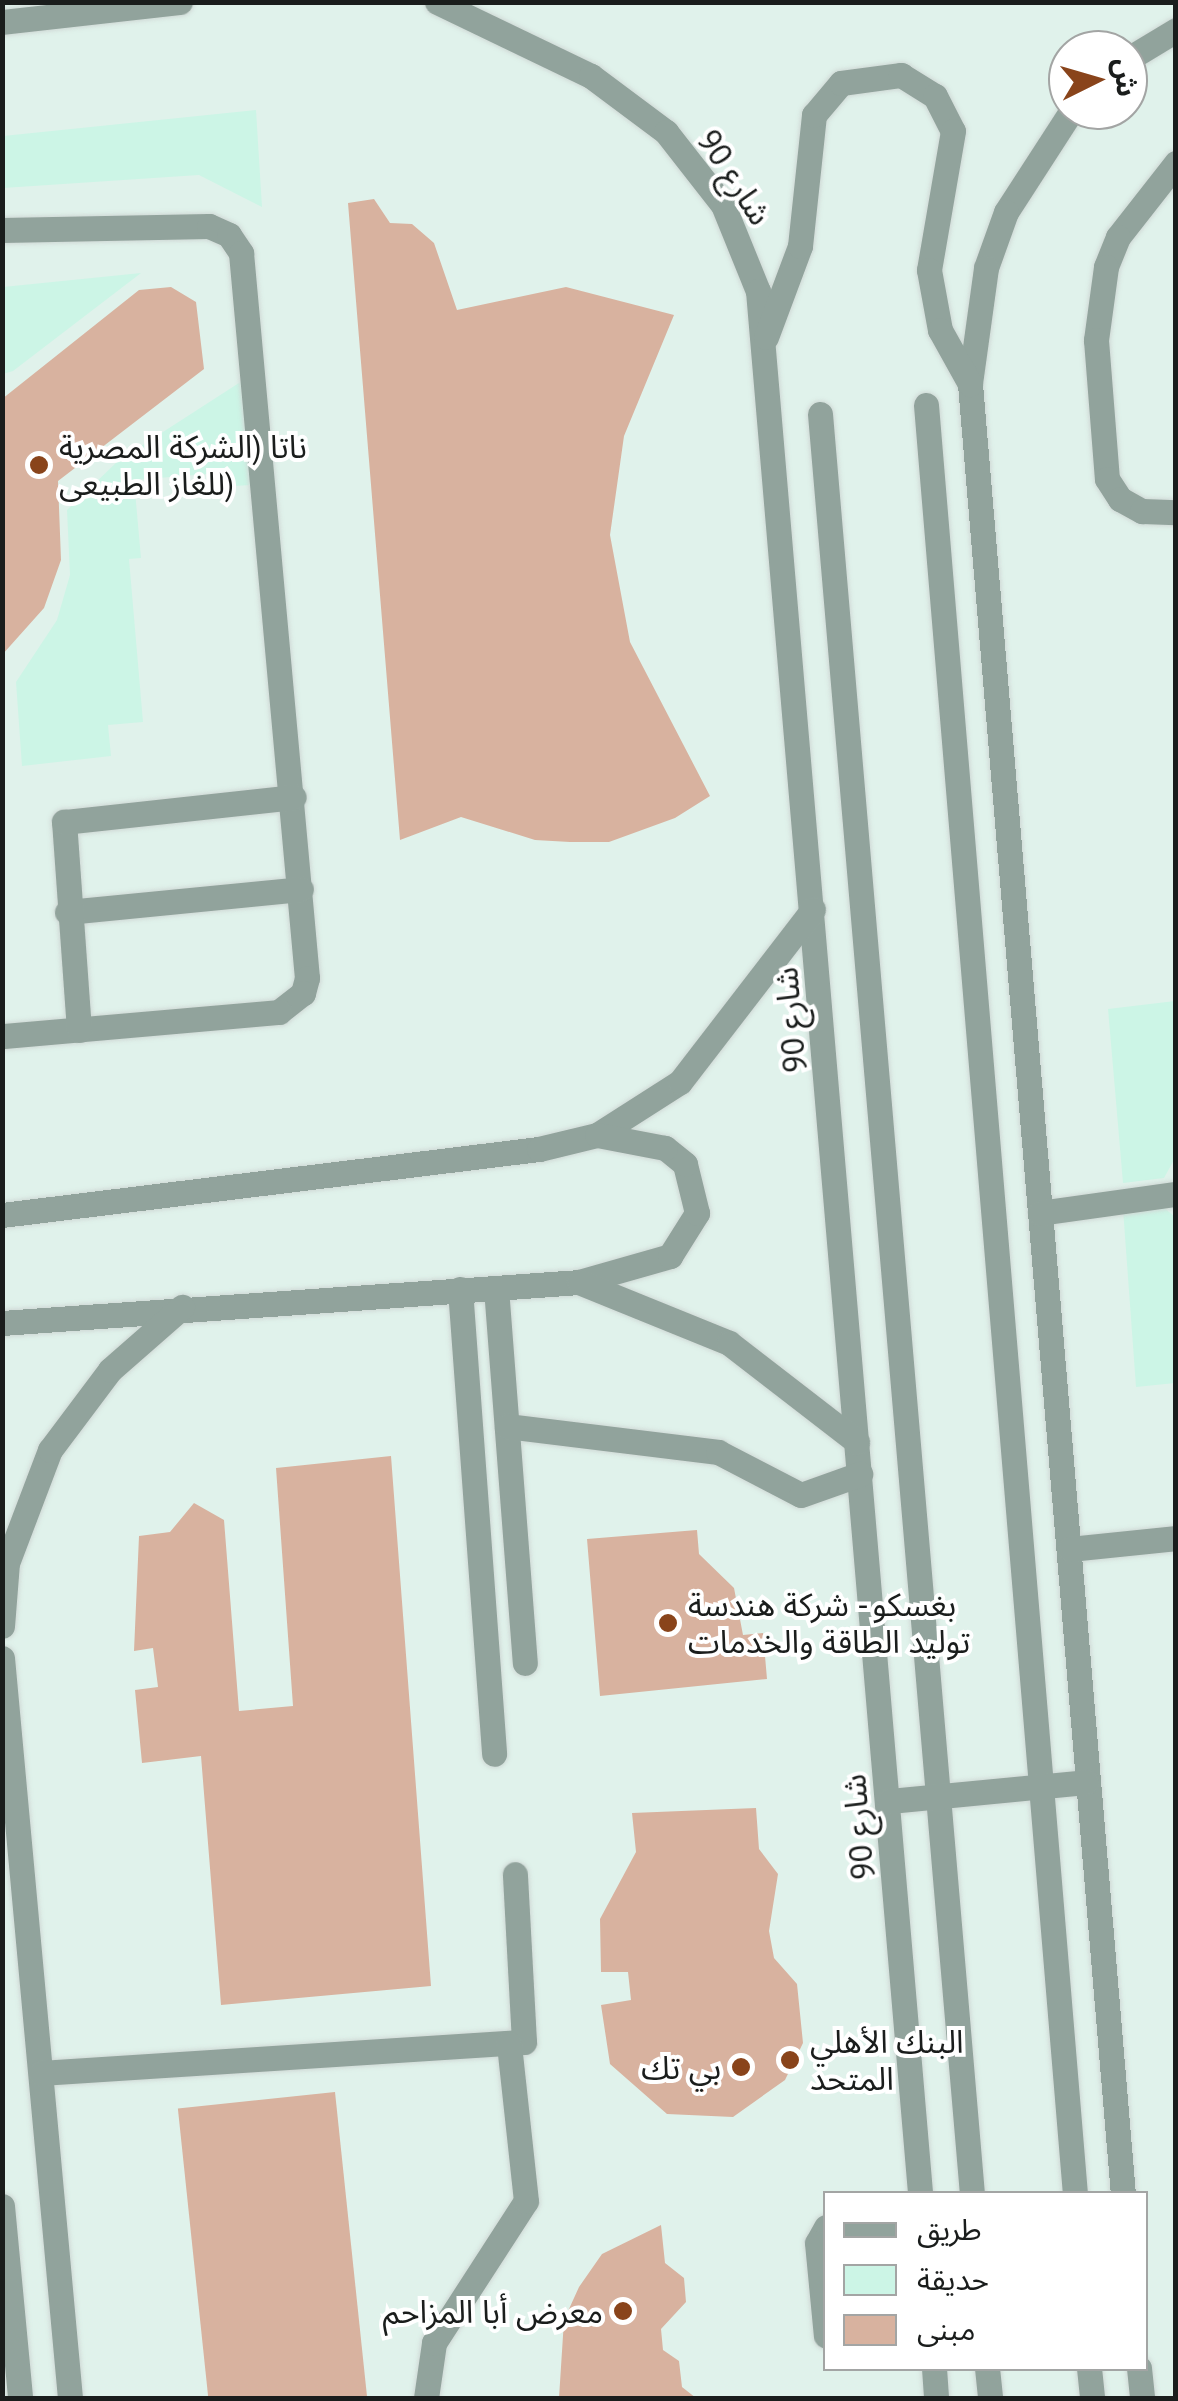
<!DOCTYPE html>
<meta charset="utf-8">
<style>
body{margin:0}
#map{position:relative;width:1178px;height:2401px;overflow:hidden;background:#f3fdf9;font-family:"PT Sans","Noto Sans Arabic",sans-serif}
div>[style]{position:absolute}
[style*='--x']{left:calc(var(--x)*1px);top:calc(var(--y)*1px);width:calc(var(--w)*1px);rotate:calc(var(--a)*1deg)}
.built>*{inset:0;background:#e0f2eb}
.green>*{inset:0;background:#ccf5e6}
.building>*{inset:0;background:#d8b29f;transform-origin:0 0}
.roads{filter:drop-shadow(0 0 2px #d0d9d6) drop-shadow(0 0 2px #d0d9d6)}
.minor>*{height:25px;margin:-12.5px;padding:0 12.5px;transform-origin:12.5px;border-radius:12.5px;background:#91a39c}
.dots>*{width:28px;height:28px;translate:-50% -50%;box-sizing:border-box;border:5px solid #fff;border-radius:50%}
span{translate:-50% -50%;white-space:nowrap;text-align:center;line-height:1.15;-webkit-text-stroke:8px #fff;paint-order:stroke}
.street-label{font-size:32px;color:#1a1d1c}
.poi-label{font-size:32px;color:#1a1d1c}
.left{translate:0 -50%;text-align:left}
.right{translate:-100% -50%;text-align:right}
.frame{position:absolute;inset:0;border:5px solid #1a1d1c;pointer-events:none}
.legend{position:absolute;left:823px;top:2191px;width:325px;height:180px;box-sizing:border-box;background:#fff;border:2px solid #a3a5a4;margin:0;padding:12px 18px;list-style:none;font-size:30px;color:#1a1d1c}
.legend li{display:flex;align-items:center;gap:20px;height:50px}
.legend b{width:50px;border:2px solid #a3a5a4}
.north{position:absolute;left:1048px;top:30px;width:100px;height:100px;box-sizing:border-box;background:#fff;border:2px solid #a3a5a4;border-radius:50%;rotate:85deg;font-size:28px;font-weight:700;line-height:40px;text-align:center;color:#1a1d1c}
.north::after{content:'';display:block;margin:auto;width:35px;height:45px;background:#89441b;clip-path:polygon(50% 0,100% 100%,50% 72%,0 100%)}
</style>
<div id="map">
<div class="built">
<i style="clip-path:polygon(evenodd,3px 3px,1175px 3px,1175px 2398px,3px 2398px,3px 3px,1068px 50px,1128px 50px,1128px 110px,1068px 110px,1068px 50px,3px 3px,826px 2194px,1146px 2194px,1146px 2368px,826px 2368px,826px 2194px)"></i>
</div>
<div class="green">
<i style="clip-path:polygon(256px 110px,262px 207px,199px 175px,3px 188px,3px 136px)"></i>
<i style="clip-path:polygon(141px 273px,13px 371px,3px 374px,3px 287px)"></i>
<i style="clip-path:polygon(242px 381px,250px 485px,218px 487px,219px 473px,134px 480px,141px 558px,129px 559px,143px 722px,108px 725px,111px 756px,22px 766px,16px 682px,57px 620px,70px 575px,67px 510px,118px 461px)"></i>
<i style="clip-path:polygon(1175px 1001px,1175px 1158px,1164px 1178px,1123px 1183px,1108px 1009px)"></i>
<i style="clip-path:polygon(1162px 1206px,1175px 1217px,1175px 1383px,1136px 1387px,1123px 1209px)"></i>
</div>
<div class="building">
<i style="clip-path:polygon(374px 199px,390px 223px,412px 224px,434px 243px,457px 310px,566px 287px,674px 315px,624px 436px,610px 535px,630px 642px,710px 796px,675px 818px,609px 842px,570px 842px,535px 840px,461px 817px,400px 840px,348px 203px)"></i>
<i style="clip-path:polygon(171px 287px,196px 302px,204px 369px,58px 481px,61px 560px,44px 608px,2px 655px,2px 399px,139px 290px)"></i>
<i style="clip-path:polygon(391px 1456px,431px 1986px,221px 2005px,201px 1756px,142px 1763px,135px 1690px,158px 1687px,153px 1648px,134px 1651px,139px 1536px,170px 1532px,194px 1503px,224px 1520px,239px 1711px,293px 1706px,276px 1468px)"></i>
<i style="clip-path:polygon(697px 1530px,699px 1554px,734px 1588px,743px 1635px,763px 1633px,767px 1679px,600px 1696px,587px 1539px)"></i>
<i style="clip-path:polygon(756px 1808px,759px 1849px,778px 1874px,769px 1931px,774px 1958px,797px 1984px,803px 2043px,785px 2080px,733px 2117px,667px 2114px,610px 2064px,601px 2005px,631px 2000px,628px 1972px,601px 1972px,600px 1919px,636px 1852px,632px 1813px)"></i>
<i style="left:335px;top:2092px;width:307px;height:158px;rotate:84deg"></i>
<i style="clip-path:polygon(661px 2225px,665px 2263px,684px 2278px,686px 2302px,661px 2329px,663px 2350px,679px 2361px,682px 2387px,696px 2398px,559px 2398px,564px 2320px,579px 2287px,602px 2254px)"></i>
</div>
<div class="roads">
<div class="minor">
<i style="--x:437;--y:2;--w:171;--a:25.7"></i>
<i style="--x:591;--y:76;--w:94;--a:36.7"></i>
<i style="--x:666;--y:132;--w:93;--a:52"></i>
<i style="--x:723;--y:205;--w:93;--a:67.9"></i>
<i style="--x:758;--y:291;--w:1910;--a:85.13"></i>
<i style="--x:2;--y:22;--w:179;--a:-6.4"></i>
<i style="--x:1128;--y:59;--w:56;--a:-31.1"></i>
<i style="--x:1072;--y:110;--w:121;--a:122.9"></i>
<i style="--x:1006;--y:212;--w:59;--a:109.7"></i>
<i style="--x:986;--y:268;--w:117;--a:97.9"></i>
<i style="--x:970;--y:384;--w:1816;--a:85.17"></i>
<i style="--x:1176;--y:163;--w:94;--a:128.1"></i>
<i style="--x:1118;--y:237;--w:32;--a:112"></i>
<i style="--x:1106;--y:267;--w:74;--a:97.8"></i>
<i style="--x:1096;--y:340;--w:139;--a:85.5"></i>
<i style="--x:1107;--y:479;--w:24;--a:57"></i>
<i style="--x:1120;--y:499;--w:25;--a:29"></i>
<i style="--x:1142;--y:511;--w:34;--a:2"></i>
<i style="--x:2;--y:230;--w:207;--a:-1.1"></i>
<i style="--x:209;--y:226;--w:22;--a:24"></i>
<i style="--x:229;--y:235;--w:22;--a:56"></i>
<i style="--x:241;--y:253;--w:728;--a:84.8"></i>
<i style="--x:307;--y:978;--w:16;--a:105"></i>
<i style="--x:303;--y:993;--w:31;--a:142"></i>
<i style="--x:279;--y:1012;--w:278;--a:175"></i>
<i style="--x:766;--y:337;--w:97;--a:-69.5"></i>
<i style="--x:800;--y:246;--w:132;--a:-83.9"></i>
<i style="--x:814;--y:115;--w:42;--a:-49.8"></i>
<i style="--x:841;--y:83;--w:61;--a:-7.6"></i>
<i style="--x:901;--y:75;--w:40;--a:32"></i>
<i style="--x:935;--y:96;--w:39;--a:63"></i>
<i style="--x:953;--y:131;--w:141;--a:99.8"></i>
<i style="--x:929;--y:270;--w:61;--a:79.6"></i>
<i style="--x:940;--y:330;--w:62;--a:60.9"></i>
<i style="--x:926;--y:405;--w:1795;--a:85.24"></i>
<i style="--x:820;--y:414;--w:1786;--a:85.12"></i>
<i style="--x:67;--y:912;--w:235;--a:-5.6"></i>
<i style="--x:79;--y:1030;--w:209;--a:-94.1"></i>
<i style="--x:64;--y:822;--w:231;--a:-6.2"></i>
<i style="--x:1040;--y:1213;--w:137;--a:-8"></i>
<i style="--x:2;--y:1215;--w:541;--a:-7.01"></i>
<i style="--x:539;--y:1149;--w:60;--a:-13.6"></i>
<i style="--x:597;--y:1135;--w:98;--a:-32.6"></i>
<i style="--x:680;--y:1082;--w:218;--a:-52.4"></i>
<i style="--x:579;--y:1282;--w:95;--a:-15.9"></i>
<i style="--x:670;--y:1256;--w:51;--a:-57.9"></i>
<i style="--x:697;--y:1213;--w:50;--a:-103.8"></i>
<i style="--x:685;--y:1164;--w:26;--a:-141"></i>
<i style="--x:665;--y:1148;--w:69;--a:-169.2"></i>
<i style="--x:496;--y:1288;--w:376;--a:85.6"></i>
<i style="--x:460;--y:1289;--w:466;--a:85.8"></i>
<i style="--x:2;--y:1323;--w:578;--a:-4.06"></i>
<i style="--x:579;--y:1282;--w:162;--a:22.1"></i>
<i style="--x:729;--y:1343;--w:162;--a:37.7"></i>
<i style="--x:507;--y:1426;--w:213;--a:7"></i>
<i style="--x:718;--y:1452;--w:93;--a:27.4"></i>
<i style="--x:801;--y:1495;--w:63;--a:-19.6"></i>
<i style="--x:1070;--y:1549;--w:107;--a:-5.9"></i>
<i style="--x:2;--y:1626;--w:63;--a:-85.5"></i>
<i style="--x:7;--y:1563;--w:121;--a:-69.2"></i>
<i style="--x:50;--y:1450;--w:100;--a:-53.1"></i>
<i style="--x:110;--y:1370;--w:96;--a:-41.2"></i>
<i style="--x:2;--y:1658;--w:743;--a:84.75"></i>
<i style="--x:889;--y:1801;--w:198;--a:-5.5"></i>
<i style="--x:41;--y:2073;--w:484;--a:-3.7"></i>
<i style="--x:524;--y:2042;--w:168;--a:-93.1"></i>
<i style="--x:2;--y:2206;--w:193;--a:84.6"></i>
<i style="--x:826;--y:2227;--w:18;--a:119"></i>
<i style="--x:817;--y:2243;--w:93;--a:84.5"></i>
<i style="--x:934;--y:2368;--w:30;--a:86"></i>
<i style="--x:987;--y:2368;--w:30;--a:84"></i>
<i style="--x:1089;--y:2368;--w:30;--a:84"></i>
<i style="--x:1139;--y:2368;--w:30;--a:84"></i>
<i style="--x:426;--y:2398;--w:56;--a:-81.7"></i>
<i style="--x:434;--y:2343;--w:169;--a:-57.1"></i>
<i style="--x:526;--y:2201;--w:158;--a:-96.2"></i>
</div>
</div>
<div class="dots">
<i style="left:39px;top:465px;background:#89441b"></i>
<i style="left:668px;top:1623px;background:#89441b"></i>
<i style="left:790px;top:2060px;background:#89441b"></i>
<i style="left:741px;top:2067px;background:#89441b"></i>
<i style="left:623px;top:2311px;background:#89441b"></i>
</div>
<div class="street-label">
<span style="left:735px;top:177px;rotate:57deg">شارع 90</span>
<span style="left:790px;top:1020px;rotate:-95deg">شارع 90</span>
<span style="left:858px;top:1827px;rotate:-95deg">شارع 90</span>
</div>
<div class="poi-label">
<span class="left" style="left:59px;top:465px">ناتا (الشركة المصرية<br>للغاز الطبيعى)</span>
<span class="left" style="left:688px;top:1623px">بغسكو - شركة هندسة<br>توليد الطاقة والخدمات</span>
<span class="left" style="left:810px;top:2060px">البنك الأهلي<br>المتحد</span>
<span class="right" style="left:721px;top:2067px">بي تك</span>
<span class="right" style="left:603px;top:2311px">معرض أبا المزاحم</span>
</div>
<div class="frame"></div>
<ul class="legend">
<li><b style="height:12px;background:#91a39c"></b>طريق</li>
<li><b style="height:28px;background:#ccf5e6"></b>حديقة</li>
<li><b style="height:28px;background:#d8b29f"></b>مبنى</li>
</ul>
<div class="north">ش</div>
</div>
